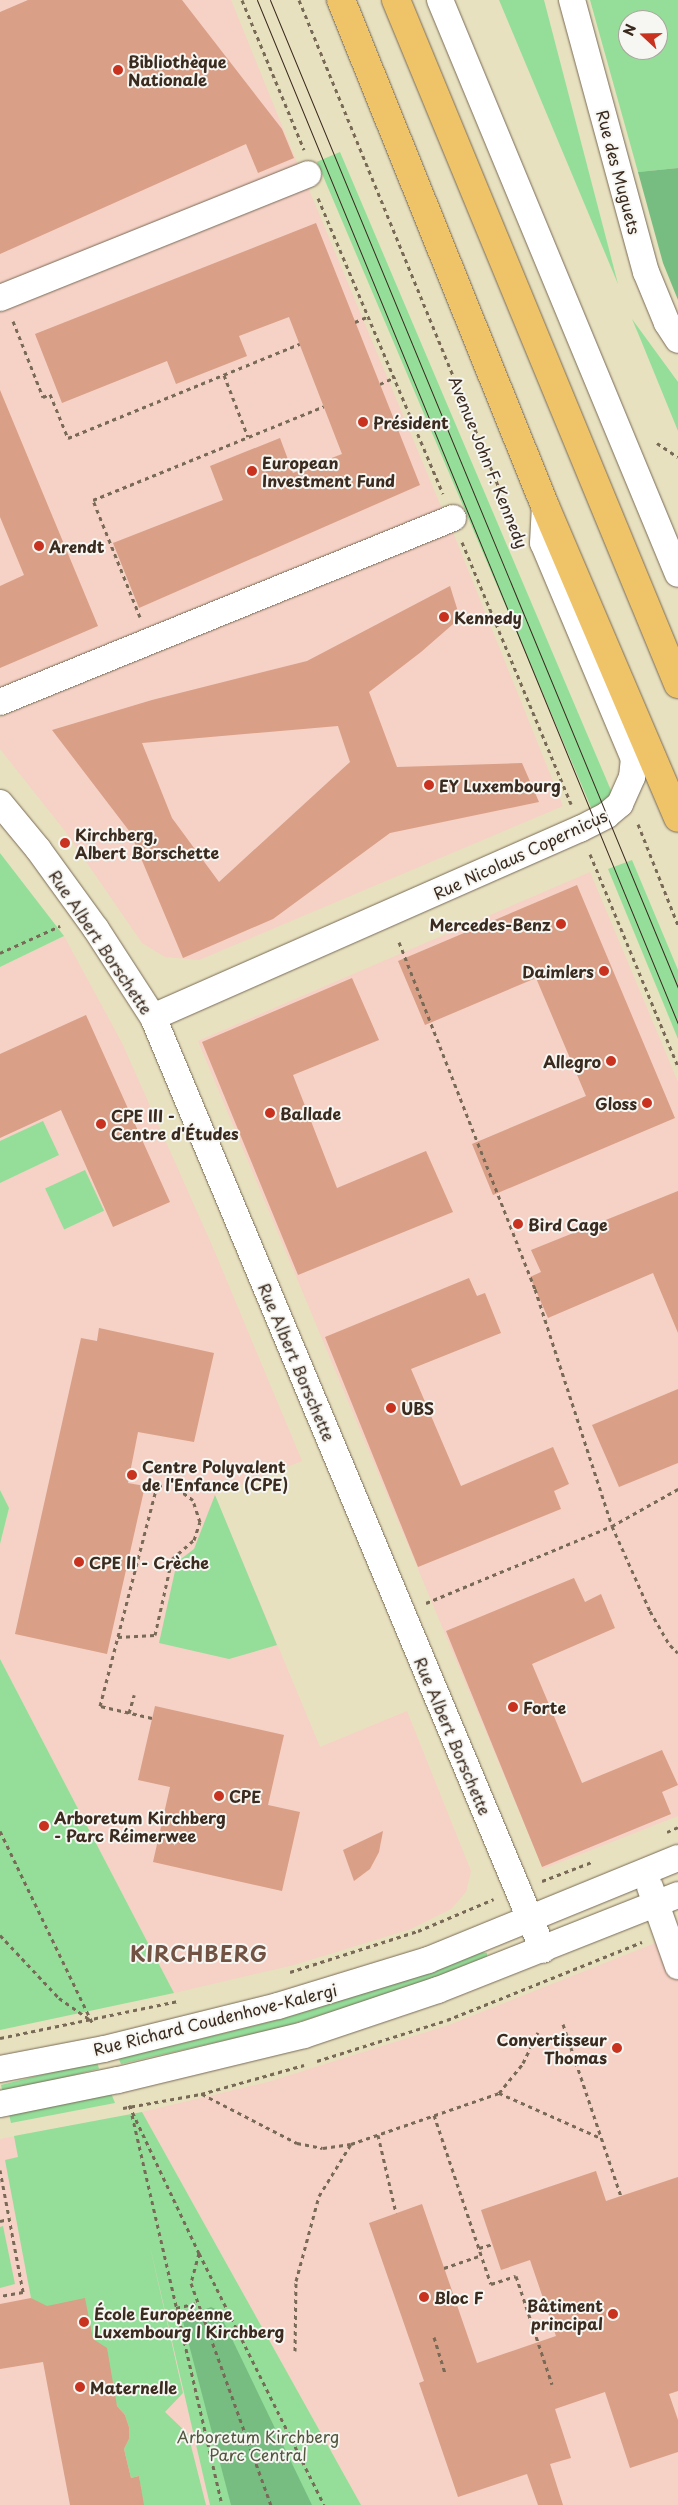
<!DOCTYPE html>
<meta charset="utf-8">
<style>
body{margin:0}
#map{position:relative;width:678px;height:2505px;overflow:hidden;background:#e8e1bf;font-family:"Playpen Sans",sans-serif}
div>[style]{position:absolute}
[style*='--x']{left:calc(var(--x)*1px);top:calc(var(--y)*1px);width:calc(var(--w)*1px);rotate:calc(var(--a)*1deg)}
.built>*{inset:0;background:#f6d1c5}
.green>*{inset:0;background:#94de9a;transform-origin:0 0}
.forest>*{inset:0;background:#77bd82}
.building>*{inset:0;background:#d99f87}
.path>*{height:3px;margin-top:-1.5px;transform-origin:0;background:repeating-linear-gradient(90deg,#786a56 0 4px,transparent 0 8px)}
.roads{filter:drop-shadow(0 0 1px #786a56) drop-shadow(0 0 1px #786a56)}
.minor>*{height:26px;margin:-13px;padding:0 13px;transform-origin:13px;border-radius:13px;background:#fff}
.major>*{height:28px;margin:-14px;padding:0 14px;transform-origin:14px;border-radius:14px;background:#efc469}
.tram>*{height:1px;margin:-0.5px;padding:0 0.5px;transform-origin:0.5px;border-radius:0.5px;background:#3b2a1e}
.dots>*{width:14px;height:14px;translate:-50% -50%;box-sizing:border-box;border:2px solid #f6f6f2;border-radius:50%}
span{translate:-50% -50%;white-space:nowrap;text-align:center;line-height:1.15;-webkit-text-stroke:4px #f6f6f2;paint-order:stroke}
.poi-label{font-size:16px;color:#3b2a1e;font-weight:700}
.left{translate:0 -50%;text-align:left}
.right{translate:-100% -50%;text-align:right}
.street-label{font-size:16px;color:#3b2a1e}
.park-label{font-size:16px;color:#51573d}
.district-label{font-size:21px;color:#725343;font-weight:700;letter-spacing:1px}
.north{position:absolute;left:618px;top:10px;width:50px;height:50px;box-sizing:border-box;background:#f6f6f2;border:1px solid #aba49d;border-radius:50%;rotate:291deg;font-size:14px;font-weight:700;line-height:20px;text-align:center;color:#3b2a1e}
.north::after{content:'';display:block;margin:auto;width:18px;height:22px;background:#c8321e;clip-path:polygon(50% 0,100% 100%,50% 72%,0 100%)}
</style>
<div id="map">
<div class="built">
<i style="clip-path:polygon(0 0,231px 0,298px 165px,0 285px)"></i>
<i style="clip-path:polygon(307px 185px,442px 509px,0 688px,0 311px)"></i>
<i style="clip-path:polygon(452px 530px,563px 806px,199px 960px,165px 957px,142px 943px,65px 831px,0 749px,0 717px)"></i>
<i style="clip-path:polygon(590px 872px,678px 1082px,678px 1816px,543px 1869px,198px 1041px)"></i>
<i style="clip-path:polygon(64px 936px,122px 1043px,214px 1250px,302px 1461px,215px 1495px,320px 1747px,407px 1711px,471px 1871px,466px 1892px,451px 1909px,411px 1929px,294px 1965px,174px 1993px,0 1659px,0 1544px,9px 1509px,0 1490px,0 967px)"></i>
<i style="clip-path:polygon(678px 1934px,678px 2505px,361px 2505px,142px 2112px,268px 2082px,449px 2025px)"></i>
<i style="clip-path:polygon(121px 2116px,210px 2505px,0 2505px,0 2139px)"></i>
</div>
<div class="green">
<i style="clip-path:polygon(499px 0,544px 0,618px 284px)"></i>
<i style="clip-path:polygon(evenodd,590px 0,678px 0,678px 168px,638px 172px,590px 0,628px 20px,658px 20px,658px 50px,628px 50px,628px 20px)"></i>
<i style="left:340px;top:152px;width:703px;height:25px;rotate:67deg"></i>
<i style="clip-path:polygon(632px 319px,678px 382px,678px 431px,640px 338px)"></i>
<i style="clip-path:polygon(0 853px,64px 936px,0 967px)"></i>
<i style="clip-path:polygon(632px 860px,678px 970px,678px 1039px,608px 869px)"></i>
<i style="clip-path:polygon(43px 1121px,59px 1155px,0 1183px,0 1141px)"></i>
<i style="left:85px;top:1170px;width:45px;height:44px;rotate:65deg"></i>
<i style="clip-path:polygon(0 1490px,9px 1508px,0 1544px)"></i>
<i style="clip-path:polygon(215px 1495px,277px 1645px,229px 1659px,159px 1643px,177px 1562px,194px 1549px)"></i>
<i style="clip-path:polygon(0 1659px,174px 1993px,0 2030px)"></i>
<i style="clip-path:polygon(482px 1952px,487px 1953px,487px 1957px,423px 1983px,283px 2027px,121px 2064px,118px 2057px,184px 2043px,281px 2019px,421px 1975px)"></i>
<i style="left:97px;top:2061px;width:8px;height:99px;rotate:76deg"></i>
<i style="clip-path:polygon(111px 2093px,115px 2103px,11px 2123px,9px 2114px)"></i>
<i style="clip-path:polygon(142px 2112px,361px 2505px,210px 2505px,149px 2242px,183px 2393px,165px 2412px,188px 2434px,206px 2505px,143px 2505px,139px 2476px,131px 2478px,124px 2449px,129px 2439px,129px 2427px,125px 2415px,117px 2406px,93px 2339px,31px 2298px,5px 2160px,18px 2157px,14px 2136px)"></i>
<i style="clip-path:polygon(3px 2226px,15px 2284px,0 2288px,0 2227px)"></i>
</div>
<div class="forest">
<i style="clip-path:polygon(678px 168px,678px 300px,663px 263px,638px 172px)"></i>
<i style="clip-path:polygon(211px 2307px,218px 2310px,312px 2505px,231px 2505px,182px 2318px)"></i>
</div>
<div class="building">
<i style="clip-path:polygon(28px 0,182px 0,282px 129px,294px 158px,258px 173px,246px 144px,0 254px,0 12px)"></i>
<i style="clip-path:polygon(316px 223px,420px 485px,139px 608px,113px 543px,223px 500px,210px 466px,280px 438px,293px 473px,342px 454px,289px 317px,239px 336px,247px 356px,176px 384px,167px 361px,62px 403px,35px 334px)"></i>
<i style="clip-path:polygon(0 390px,98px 626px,0 668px,0 586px,24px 575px,0 517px)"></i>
<i style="clip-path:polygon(evenodd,450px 586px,460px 618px,421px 652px,369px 692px,397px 767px,522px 763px,539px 802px,390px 833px,273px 919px,183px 958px,130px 832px,52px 730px,152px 700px,307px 661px,450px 586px,338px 726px,350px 762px,219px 882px,172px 818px,142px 743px,338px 726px)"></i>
<i style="clip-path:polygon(577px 885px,675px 1118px,493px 1195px,472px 1144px,586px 1096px,536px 978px,425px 1025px,398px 961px)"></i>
<i style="clip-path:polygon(352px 978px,379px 1040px,293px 1075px,337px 1188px,426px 1151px,453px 1212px,298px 1275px,202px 1042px)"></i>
<i style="clip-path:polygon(86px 1015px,170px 1202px,113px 1227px,61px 1110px,0 1138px,0 1054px)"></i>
<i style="clip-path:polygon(678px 1191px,678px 1333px,653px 1273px,548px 1318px,530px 1277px,541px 1272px,531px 1250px)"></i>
<i style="clip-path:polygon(469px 1278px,477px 1296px,485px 1293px,501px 1333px,411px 1369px,461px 1486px,553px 1447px,569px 1484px,554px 1491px,561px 1509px,418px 1567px,325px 1337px)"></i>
<i style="clip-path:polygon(99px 1328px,214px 1353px,194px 1442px,138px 1432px,128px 1483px,145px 1486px,107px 1654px,15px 1634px,81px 1338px,97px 1341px)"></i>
<i style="clip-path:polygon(678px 1389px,678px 1463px,619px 1487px,592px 1425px)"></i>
<i style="clip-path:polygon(574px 1578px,585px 1602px,601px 1594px,615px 1628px,532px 1664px,582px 1783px,662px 1750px,678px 1785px,662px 1792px,671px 1814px,542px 1867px,446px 1631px)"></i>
<i style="clip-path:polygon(155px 1706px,284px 1735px,268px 1805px,300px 1812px,282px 1891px,153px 1862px,170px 1787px,138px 1780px)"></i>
<i style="clip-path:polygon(383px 1831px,379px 1852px,370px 1869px,354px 1881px,343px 1850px)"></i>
<i style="clip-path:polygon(596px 2171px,606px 2201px,678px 2177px,678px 2391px,669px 2394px,678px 2420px,678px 2452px,630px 2468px,605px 2392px,555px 2409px,571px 2458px,550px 2464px,563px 2505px,538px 2505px,527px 2474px,458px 2497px,419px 2383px,424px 2381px,369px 2223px,422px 2204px,477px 2363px,556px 2336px,530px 2260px,501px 2270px,481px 2210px)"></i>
<i style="clip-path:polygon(31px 2298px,47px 2306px,85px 2298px,93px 2339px,107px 2348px,117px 2406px,125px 2415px,129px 2427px,129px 2439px,124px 2449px,131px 2478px,139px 2476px,144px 2505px,70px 2505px,43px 2362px,0 2369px,0 2304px)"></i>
</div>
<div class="path">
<i style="--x:242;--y:0;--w:162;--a:67.5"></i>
<i style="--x:299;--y:0;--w:572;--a:67.7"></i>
<i style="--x:318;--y:198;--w:321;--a:67.1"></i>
<i style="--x:13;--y:321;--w:82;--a:68.5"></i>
<i style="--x:43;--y:397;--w:8;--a:-23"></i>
<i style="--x:50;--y:394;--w:48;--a:67.8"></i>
<i style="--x:68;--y:438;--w:250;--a:-22.1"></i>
<i style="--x:355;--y:322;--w:15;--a:-23"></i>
<i style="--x:224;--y:375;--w:66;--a:68.8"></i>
<i style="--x:380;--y:384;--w:17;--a:-25"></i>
<i style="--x:657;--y:443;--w:25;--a:34"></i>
<i style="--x:462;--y:542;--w:284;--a:67.4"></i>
<i style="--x:140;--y:617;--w:126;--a:-111.9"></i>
<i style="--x:93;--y:500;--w:249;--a:-22.1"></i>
<i style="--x:638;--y:824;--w:109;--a:68.4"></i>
<i style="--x:590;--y:854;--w:230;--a:67.5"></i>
<i style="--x:399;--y:942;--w:373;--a:68.6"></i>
<i style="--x:535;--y:1289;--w:249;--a:72"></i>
<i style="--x:612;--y:1526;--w:93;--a:65.9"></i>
<i style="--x:650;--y:1611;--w:39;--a:60"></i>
<i style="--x:670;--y:1645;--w:11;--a:45"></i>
<i style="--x:0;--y:953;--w:66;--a:-24.2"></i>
<i style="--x:426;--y:1603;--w:201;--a:-22.5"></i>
<i style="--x:612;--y:1526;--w:76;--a:-29.3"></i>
<i style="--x:118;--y:1637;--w:37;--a:-3"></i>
<i style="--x:155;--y:1635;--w:78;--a:-77.4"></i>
<i style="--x:172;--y:1559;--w:29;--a:-41"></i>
<i style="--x:194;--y:1540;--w:19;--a:-72"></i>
<i style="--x:200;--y:1522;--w:23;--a:-108"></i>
<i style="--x:193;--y:1500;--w:19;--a:-144"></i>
<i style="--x:178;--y:1489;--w:21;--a:-169"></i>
<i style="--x:157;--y:1485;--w:14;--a:155"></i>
<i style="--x:129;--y:1713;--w:19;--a:-74"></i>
<i style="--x:152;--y:1718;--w:53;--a:-167"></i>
<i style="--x:100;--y:1706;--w:228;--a:-75.5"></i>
<i style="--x:0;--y:1831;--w:214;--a:64.3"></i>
<i style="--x:667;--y:1832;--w:12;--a:-24"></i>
<i style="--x:542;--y:1881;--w:53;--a:-20.8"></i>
<i style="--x:0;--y:1935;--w:86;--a:46.9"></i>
<i style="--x:59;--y:1998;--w:39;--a:35"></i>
<i style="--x:290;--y:1972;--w:134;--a:-17.8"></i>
<i style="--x:418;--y:1931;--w:82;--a:-22.8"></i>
<i style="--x:563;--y:2024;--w:182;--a:71.4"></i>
<i style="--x:0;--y:2038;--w:182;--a:-11.7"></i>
<i style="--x:317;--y:2061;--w:136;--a:-17.5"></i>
<i style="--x:447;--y:2020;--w:210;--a:-21.8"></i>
<i style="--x:499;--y:2093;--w:111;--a:23.8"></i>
<i style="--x:202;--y:2094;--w:107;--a:27.3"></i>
<i style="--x:297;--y:2143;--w:26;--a:11"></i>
<i style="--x:323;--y:2148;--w:28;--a:-8"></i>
<i style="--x:351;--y:2144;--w:157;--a:-19"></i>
<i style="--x:499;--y:2093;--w:38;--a:-51"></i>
<i style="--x:523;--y:2063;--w:34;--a:-64"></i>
<i style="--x:129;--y:2105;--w:164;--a:64.7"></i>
<i style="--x:199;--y:2253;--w:281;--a:63.6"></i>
<i style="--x:123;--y:2108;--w:79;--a:-10.2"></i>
<i style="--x:201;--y:2094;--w:107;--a:-15.7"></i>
<i style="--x:132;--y:2115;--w:400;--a:77"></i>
<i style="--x:434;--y:2115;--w:178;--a:71.4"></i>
<i style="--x:491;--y:2284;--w:26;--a:-18"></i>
<i style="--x:516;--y:2276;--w:114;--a:71.6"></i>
<i style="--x:378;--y:2135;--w:80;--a:77"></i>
<i style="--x:0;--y:2170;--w:124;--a:79.3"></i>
<i style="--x:23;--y:2292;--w:23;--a:170"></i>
<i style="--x:0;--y:2221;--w:9;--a:-13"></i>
<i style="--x:479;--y:2248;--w:15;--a:-16"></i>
<i style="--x:199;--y:2253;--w:31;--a:105"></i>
<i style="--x:191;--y:2283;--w:236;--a:70.2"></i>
<i style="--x:444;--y:2268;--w:39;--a:-19"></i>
<i style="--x:176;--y:2308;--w:23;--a:-13"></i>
<i style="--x:434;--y:2337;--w:39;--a:73"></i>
<i style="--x:295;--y:2351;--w:70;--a:-89.2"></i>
<i style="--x:296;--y:2281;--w:88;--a:-74.9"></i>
<i style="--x:319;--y:2196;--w:61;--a:-58.4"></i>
</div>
<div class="roads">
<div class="minor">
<i style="--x:440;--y:0;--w:621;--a:67.48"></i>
<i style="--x:572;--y:0;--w:282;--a:74.8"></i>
<i style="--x:646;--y:272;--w:55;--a:67.6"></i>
<i style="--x:667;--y:323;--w:20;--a:57"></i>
<i style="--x:0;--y:298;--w:332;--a:-21.9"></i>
<i style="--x:0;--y:702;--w:489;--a:-22.1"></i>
<i style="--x:0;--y:803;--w:60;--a:50.4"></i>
<i style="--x:38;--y:849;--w:99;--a:54.1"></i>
<i style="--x:96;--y:929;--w:105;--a:57.1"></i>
<i style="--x:153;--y:1017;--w:1011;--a:67.31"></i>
<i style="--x:153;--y:1017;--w:467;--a:-23.8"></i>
<i style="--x:580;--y:829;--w:30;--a:-27"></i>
<i style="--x:607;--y:815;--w:17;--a:-40"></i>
<i style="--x:620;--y:804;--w:30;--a:-66"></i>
<i style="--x:632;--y:777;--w:18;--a:-84"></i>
<i style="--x:634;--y:759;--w:234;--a:-112.8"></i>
<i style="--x:543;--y:543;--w:37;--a:-87"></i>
<i style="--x:650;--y:1887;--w:84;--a:70.5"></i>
<i style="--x:0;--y:2069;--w:106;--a:-10.9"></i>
<i style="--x:104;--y:2049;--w:179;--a:-13.9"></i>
<i style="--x:278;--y:2006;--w:157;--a:-17"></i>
<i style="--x:428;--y:1960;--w:270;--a:-22.2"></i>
<i style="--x:0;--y:2104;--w:120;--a:-11.5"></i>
<i style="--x:118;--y:2080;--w:191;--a:-13.6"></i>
<i style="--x:304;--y:2035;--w:141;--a:-18.6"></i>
<i style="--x:438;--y:1990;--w:258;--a:-21.6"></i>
</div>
<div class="major">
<i style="--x:341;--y:0;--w:546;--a:68.04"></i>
<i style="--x:545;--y:506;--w:339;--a:66.9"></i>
<i style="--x:396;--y:0;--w:740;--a:67.59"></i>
</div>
</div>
<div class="tram">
<i style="--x:257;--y:0;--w:1107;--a:67.65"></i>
<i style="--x:270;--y:0;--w:1069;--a:67.56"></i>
</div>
<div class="dots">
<i style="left:118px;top:70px;background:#c8321e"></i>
<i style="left:363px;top:422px;background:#c8321e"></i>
<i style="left:252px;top:471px;background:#c8321e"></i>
<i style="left:39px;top:546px;background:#c8321e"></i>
<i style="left:444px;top:617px;background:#c8321e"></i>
<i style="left:429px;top:785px;background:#c8321e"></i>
<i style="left:65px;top:843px;background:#c8321e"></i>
<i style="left:561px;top:924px;background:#c8321e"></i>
<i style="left:604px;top:971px;background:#c8321e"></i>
<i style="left:611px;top:1061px;background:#c8321e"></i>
<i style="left:647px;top:1103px;background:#c8321e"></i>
<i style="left:270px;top:1113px;background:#c8321e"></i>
<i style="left:101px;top:1124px;background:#c8321e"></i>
<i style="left:518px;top:1224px;background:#c8321e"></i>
<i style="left:391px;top:1408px;background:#c8321e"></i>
<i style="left:132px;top:1475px;background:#c8321e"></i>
<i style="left:79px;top:1562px;background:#c8321e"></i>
<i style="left:513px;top:1707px;background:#c8321e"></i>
<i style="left:219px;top:1796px;background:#c8321e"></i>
<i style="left:44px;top:1826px;background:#c8321e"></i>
<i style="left:617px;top:2048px;background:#c8321e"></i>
<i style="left:424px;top:2297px;background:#c8321e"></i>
<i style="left:613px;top:2314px;background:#c8321e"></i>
<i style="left:84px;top:2322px;background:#c8321e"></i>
<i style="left:80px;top:2387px;background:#c8321e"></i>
</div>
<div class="poi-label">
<span class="left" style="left:128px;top:70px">Bibliothèque<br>Nationale</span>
<span class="left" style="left:373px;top:422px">Président</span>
<span class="left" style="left:262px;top:471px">European<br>Investment Fund</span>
<span class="left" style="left:49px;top:546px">Arendt</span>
<span class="left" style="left:454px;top:617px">Kennedy</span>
<span class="left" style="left:439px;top:785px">EY Luxembourg</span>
<span class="left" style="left:75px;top:843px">Kirchberg,<br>Albert Borschette</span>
<span class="right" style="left:551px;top:924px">Mercedes-Benz</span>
<span class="right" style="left:594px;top:971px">Daimlers</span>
<span class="right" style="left:601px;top:1061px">Allegro</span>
<span class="right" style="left:637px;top:1103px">Gloss</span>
<span class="left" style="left:280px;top:1113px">Ballade</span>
<span class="left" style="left:111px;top:1124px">CPE III -<br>Centre d'Études</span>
<span class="left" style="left:528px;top:1224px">Bird Cage</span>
<span class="left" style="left:401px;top:1408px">UBS</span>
<span class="left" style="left:142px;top:1475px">Centre Polyvalent<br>de l'Enfance (CPE)</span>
<span class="left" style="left:89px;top:1562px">CPE II - Crèche</span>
<span class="left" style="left:523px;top:1707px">Forte</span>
<span class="left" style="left:229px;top:1796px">CPE</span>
<span class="left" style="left:54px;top:1826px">Arboretum Kirchberg<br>- Parc Réimerwee</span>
<span class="right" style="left:607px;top:2048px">Convertisseur<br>Thomas</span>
<span class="left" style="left:434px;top:2297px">Bloc F</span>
<span class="right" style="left:603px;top:2314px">Bâtiment<br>principal</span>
<span class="left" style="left:94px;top:2322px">École Européenne<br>Luxembourg I Kirchberg</span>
<span class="left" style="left:90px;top:2387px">Maternelle</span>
</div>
<div class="street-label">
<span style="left:619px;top:172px;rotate:75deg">Rue des Muguets</span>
<span style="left:489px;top:462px;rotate:68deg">Avenue John F. Kennedy</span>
<span style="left:520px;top:854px;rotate:-25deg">Rue Nicolaus Copernicus</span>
<span style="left:101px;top:942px;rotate:56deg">Rue Albert Borschette</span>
<span style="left:297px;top:1362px;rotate:67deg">Rue Albert Borschette</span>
<span style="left:453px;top:1736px;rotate:67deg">Rue Albert Borschette</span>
<span style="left:215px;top:2019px;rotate:-14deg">Rue Richard Coudenhove-Kalergi</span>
</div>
<div class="park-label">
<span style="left:258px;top:2445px">Arboretum Kirchberg<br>Parc Central</span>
</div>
<div class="district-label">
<span style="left:199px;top:1953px">KIRCHBERG</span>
</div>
<div class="north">N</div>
</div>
